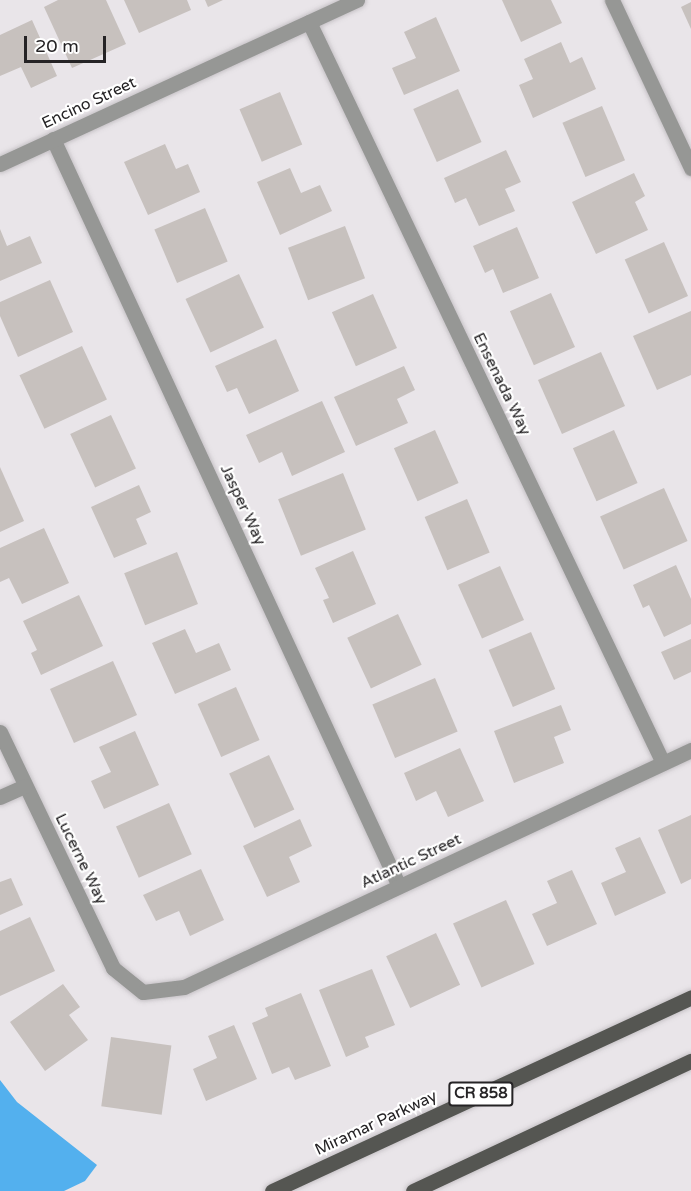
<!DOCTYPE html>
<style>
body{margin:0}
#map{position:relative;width:691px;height:1191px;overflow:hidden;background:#e9e5e9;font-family:"Varela Round",sans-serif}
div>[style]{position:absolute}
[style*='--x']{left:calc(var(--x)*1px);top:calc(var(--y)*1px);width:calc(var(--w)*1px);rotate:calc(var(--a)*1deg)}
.water>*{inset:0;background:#53b0ee}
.building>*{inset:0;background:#c7c1be;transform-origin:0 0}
.roads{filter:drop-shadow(0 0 2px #c6c2c6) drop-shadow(0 0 2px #c6c2c6)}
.minor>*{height:15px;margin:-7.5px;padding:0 7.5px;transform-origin:7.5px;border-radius:7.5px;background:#969795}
.major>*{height:15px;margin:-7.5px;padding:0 7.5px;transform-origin:7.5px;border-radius:7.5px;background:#555652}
span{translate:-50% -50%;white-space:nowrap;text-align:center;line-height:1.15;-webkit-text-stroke:4.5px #fff;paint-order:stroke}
.shield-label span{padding:2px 4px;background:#fff;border:2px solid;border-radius:4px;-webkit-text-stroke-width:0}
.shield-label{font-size:15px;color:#252325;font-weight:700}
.street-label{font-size:16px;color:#252325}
.scale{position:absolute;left:24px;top:36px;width:82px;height:27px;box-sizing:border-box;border:3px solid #252325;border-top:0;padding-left:8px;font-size:18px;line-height:21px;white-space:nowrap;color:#252325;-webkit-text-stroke:4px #fff;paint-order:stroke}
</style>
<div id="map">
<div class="water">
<i style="clip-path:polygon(0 1080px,17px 1102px,97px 1165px,85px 1181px,64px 1191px,0 1191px)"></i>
</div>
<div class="building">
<i style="clip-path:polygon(58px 0,106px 0,126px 44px,72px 68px,44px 7px)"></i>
<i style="clip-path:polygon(124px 0,187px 0,191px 10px,139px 33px)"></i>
<i style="clip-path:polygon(205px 0,223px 0,208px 7px)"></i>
<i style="clip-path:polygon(502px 0,551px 0,562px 23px,521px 42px)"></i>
<i style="clip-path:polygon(691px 2px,691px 29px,681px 7px)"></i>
<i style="clip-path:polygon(436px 17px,460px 71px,404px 95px,392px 68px,416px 58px,404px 32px)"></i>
<i style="clip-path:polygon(32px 20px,57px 76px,31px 88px,21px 67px,0 76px,0 35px)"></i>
<i style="clip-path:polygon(561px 42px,570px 63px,582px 57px,596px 89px,533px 118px,519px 85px,533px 79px,524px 59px)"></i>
<i style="left:458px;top:89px;width:58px;height:49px;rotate:66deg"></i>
<i style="left:280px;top:92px;width:57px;height:44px;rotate:67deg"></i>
<i style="left:602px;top:106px;width:59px;height:43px;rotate:67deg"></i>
<i style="clip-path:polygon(165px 144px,176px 169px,188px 164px,200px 192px,148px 215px,124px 162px)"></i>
<i style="clip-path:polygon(506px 150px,521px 182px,505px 189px,515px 211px,479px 226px,466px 198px,455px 203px,444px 178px)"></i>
<i style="clip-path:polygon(290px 168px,301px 193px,320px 185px,332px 211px,280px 235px,257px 182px)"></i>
<i style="clip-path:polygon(634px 173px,645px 196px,635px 202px,648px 230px,596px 254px,572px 202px)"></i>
<i style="left:205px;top:208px;width:58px;height:55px;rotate:67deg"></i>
<i style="left:345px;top:226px;width:56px;height:61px;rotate:69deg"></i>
<i style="clip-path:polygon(517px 227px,539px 278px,503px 293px,493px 269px,485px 273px,473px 246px)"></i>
<i style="clip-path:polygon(0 229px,7px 246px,30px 236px,42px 263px,0 281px)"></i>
<i style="left:664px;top:242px;width:59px;height:43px;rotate:66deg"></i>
<i style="left:239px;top:274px;width:59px;height:59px;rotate:65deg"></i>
<i style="clip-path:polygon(50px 280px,73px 332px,18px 357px,0 316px,0 302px)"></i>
<i style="left:551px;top:293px;width:59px;height:45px;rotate:66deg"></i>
<i style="left:373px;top:294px;width:59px;height:45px;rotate:66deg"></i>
<i style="clip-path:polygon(691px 311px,691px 375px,657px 390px,633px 336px)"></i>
<i style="clip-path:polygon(276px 339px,299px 391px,249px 414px,237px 388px,227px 392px,215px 366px)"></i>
<i style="left:82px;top:346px;width:59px;height:69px;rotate:65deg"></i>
<i style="left:601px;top:352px;width:59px;height:69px;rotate:66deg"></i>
<i style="clip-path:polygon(404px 366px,415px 390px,397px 399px,408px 423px,356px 446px,334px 397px)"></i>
<i style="clip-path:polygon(322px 401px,345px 452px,292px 476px,282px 452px,259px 463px,246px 435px)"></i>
<i style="left:111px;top:415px;width:59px;height:45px;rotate:65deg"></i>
<i style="left:435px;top:430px;width:58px;height:45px;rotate:66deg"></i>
<i style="left:614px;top:430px;width:58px;height:45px;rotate:66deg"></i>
<i style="clip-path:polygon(0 467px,24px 521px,0 532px)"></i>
<i style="left:343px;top:473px;width:61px;height:70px;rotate:68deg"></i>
<i style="clip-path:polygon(139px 485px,151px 512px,136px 519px,147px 544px,114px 558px,91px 507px)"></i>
<i style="left:664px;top:488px;width:58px;height:70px;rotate:66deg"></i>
<i style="left:467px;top:499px;width:58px;height:46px;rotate:67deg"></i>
<i style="clip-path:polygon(44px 528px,69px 583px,22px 604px,9px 578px,0 582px,0 548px)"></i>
<i style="clip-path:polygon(353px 551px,376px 604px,333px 623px,323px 600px,329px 598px,315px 568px)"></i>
<i style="left:177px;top:552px;width:56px;height:57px;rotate:68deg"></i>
<i style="clip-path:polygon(676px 565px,691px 599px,691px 624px,664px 637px,649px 605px,643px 608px,633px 585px)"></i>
<i style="left:500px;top:566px;width:59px;height:46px;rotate:66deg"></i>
<i style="clip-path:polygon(79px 595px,103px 646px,41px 675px,31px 653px,37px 650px,23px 621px)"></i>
<i style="left:398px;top:614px;width:56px;height:56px;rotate:65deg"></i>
<i style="clip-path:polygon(185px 629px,196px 653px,219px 643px,231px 670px,175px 694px,152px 643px)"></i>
<i style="left:531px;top:632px;width:62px;height:46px;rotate:67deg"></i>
<i style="clip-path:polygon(691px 639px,691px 672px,674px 680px,661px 652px)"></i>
<i style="left:113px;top:661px;width:59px;height:69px;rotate:66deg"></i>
<i style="left:435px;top:678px;width:58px;height:68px;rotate:67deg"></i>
<i style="left:236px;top:687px;width:58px;height:42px;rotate:66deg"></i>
<i style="clip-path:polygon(561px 705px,571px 730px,554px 737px,564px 763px,514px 783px,494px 731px)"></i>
<i style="clip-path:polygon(135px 731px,159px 785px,104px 809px,91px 781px,111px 772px,99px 747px)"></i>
<i style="clip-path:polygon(460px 748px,484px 801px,448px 817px,436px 791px,416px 801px,404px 773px)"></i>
<i style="left:269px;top:755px;width:60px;height:44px;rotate:65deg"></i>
<i style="left:169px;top:803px;width:56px;height:58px;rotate:66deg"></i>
<i style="clip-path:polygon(691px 815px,691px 879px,681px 884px,658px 830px)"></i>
<i style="clip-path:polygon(300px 819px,312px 846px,289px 857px,300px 882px,267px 897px,243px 846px)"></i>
<i style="clip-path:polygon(640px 837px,666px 893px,615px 916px,601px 883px,626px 872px,615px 848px)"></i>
<i style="clip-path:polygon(201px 869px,224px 920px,190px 936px,179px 911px,156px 921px,143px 895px)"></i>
<i style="clip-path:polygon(572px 870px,597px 924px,547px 946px,532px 914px,557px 903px,547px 881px)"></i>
<i style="clip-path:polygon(11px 878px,23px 905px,0 915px,0 882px)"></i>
<i style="left:506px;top:900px;width:70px;height:58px;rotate:66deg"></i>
<i style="clip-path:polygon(30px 917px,55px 971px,0 996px,0 931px)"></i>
<i style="left:436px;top:933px;width:57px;height:55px;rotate:65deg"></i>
<i style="clip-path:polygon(372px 969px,395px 1025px,365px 1037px,369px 1047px,346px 1057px,319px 990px)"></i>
<i style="clip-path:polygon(63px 984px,80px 1007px,69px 1015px,88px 1040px,45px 1071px,10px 1022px)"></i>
<i style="clip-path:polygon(301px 993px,331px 1066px,295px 1080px,289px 1067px,272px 1074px,252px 1023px,268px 1016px,265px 1008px)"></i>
<i style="clip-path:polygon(234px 1025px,257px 1079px,206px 1101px,193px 1069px,217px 1058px,208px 1036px)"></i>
<i style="left:111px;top:1037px;width:61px;height:70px;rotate:8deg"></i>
</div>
<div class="roads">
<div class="minor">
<i style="--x:612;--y:0;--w:186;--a:64.8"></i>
<i style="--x:309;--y:22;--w:821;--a:64.46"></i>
<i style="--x:53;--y:139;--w:823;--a:65.15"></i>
<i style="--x:0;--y:164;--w:393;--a:-24.7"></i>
<i style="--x:0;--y:732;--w:262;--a:64.4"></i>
<i style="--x:113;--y:968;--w:38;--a:39"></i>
<i style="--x:143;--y:992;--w:41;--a:-7"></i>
<i style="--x:184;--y:987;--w:560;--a:-25.05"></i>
<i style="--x:0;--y:797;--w:27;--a:-24"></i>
</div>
<div class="major">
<i style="--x:272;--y:1191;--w:462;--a:-24.8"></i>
<i style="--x:413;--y:1191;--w:307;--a:-25.1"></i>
</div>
</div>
<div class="shield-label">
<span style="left:481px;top:1094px">CR 858</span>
</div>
<div class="street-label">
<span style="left:89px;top:103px;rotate:-25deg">Encino Street</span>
<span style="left:502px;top:384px;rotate:64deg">Ensenada Way</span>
<span style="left:243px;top:505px;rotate:65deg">Jasper Way</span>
<span style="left:81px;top:859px;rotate:64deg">Lucerne Way</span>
<span style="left:411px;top:861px;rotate:-25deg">Atlantic Street</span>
<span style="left:376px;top:1123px;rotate:-25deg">Miramar Parkway</span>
</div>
<div class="scale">20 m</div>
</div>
